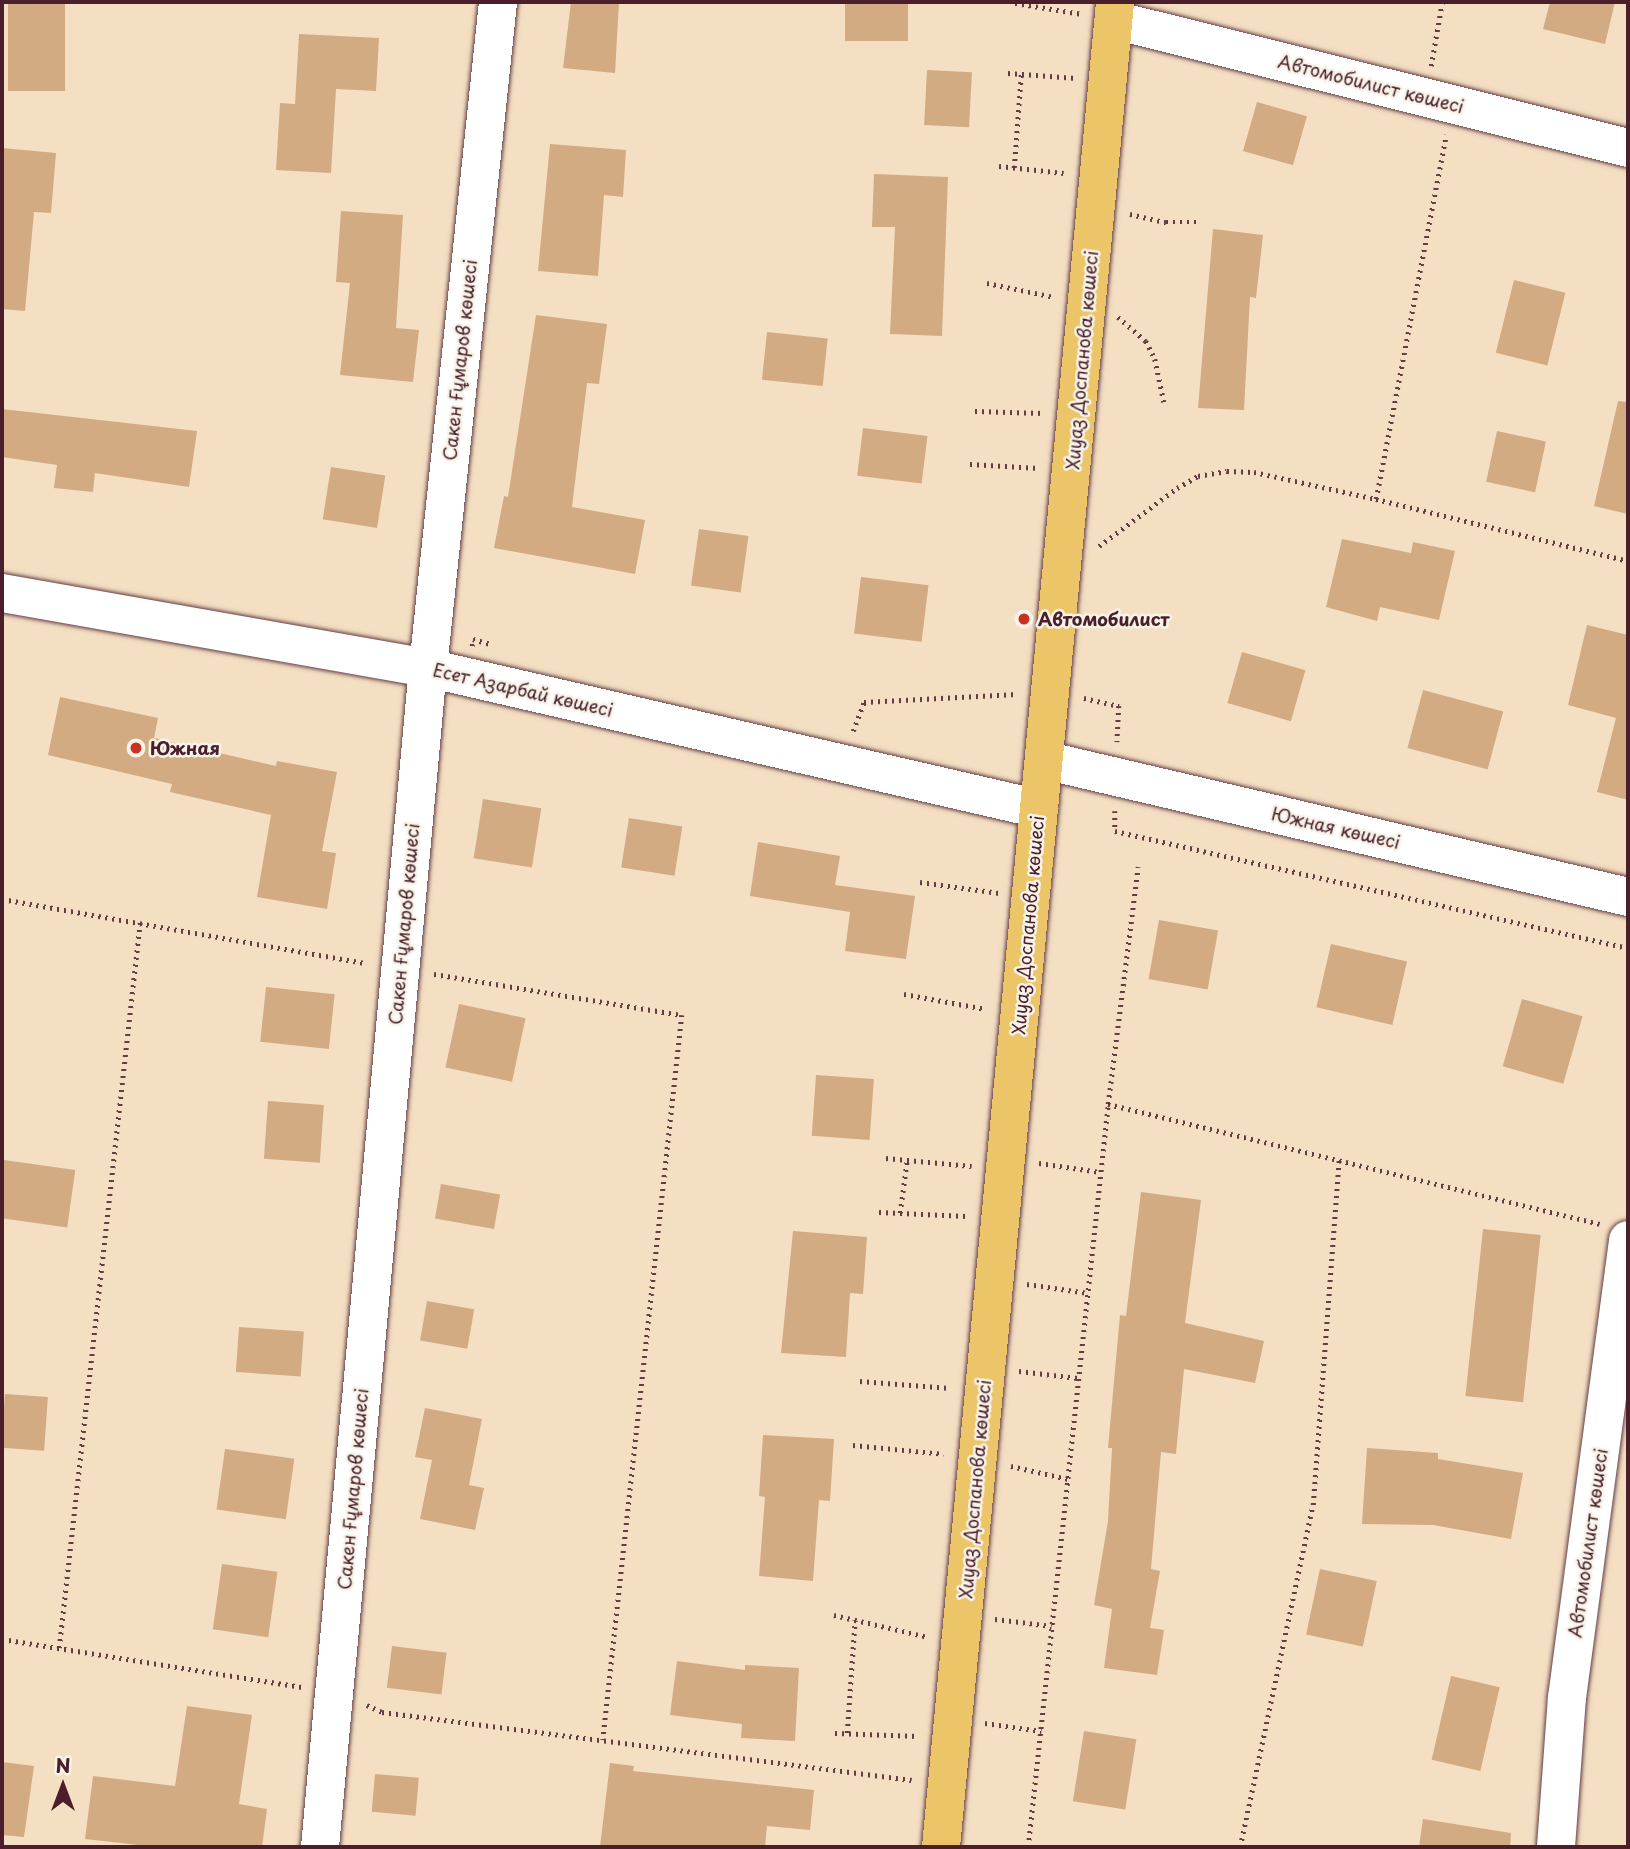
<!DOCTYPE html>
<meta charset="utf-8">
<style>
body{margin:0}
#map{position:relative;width:1630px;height:1849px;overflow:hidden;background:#f4dfc3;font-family:"Playpen Sans",sans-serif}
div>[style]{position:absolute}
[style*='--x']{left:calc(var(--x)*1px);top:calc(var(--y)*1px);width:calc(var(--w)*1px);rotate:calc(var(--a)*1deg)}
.building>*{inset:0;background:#d2ab82;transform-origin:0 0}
.path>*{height:4.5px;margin-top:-2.25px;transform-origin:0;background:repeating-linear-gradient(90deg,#643c42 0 2px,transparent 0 7px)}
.roads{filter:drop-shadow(0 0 2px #643c42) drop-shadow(0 0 2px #643c42)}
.minor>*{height:38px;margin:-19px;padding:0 19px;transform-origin:19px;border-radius:19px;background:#fff}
.major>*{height:38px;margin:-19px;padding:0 19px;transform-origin:19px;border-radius:19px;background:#edc569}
.dots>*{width:19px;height:19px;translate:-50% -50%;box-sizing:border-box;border:4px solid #f7f3e8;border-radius:50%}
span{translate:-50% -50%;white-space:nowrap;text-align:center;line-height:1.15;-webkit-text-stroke:5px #f7f3e8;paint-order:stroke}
.street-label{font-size:18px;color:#4a1f2b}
.poi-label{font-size:18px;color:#4a1f2b;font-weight:700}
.left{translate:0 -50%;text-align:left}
.frame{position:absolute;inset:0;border:4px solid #4a1f2b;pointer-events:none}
.north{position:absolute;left:28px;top:1751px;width:70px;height:70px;-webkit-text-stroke:5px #f7f3e8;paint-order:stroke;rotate:0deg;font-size:19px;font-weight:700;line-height:28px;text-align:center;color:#4a1f2b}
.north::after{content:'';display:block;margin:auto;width:24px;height:32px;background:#4a1f2b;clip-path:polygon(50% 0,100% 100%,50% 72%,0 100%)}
</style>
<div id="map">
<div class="building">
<i style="left:8px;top:2px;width:57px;height:89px"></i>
<i style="clip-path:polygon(571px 2px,619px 2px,615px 73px,563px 68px)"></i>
<i style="left:845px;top:2px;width:63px;height:39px"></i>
<i style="clip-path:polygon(1550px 2px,1615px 2px,1605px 44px,1543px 29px)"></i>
<i style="clip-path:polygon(299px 34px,379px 38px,376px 91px,336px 89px,331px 173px,276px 170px,280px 103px,295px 104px)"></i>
<i style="left:927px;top:70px;width:45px;height:55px;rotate:3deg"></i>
<i style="left:1257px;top:102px;width:52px;height:51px;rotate:16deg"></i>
<i style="clip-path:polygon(550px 144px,626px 150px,623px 197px,604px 195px,598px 276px,538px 271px)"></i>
<i style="clip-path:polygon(2px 148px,56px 153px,51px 213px,34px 212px,25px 311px,2px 309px)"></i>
<i style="clip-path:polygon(874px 174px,948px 177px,942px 336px,890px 334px,895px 227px,872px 227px)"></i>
<i style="clip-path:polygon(341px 211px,403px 215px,396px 328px,419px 330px,413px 382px,340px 375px,350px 283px,336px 282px)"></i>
<i style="clip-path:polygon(1213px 229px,1263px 235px,1256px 298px,1250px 297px,1244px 410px,1198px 408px)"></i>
<i style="left:1514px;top:280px;width:53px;height:75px;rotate:14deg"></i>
<i style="clip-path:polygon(536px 315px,607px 324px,599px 384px,587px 383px,572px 507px,645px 520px,635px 574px,494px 548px,504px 496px,508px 497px)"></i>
<i style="left:767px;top:332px;width:61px;height:48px;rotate:6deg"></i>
<i style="clip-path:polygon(1618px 401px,1628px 402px,1628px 514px,1594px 506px)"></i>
<i style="clip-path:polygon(2px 409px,197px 431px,189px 487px,95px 473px,93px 492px,54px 488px,57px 465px,2px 457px)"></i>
<i style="left:863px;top:428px;width:65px;height:48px;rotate:7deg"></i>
<i style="left:1497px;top:431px;width:50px;height:52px;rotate:12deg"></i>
<i style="left:331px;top:467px;width:55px;height:53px;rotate:9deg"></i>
<i style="left:699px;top:529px;width:50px;height:57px;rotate:8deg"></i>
<i style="clip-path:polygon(1342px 539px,1411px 553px,1413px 542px,1455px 551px,1439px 620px,1380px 607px,1377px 621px,1326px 607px)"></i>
<i style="left:861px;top:577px;width:68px;height:57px;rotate:7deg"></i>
<i style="clip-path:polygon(1587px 625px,1628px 635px,1628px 800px,1597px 792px,1616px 718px,1568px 705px)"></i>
<i style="left:1242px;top:652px;width:66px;height:53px;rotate:16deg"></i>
<i style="left:1423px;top:690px;width:83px;height:60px;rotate:15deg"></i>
<i style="clip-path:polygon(60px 697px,158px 718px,154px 738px,276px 766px,277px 761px,337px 772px,322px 851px,336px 853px,327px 909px,257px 897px,271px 815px,170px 792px,172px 784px,48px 755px)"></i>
<i style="left:483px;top:799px;width:59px;height:60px;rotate:9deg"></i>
<i style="left:629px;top:818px;width:54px;height:50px;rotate:9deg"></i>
<i style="clip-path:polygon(758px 842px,840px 856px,835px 885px,915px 896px,906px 959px,845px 951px,850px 912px,750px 896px)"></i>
<i style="left:1159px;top:920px;width:60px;height:60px;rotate:10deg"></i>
<i style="left:1331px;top:944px;width:78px;height:65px;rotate:13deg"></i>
<i style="left:266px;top:987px;width:69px;height:55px;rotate:6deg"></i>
<i style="left:1522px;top:999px;width:63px;height:70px;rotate:16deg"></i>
<i style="left:459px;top:1004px;width:68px;height:65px;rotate:12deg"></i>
<i style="left:816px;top:1075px;width:58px;height:61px;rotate:4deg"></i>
<i style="left:268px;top:1101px;width:56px;height:58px;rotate:4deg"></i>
<i style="left:4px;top:1160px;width:72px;height:58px;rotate:8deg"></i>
<i style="left:441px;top:1184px;width:60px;height:35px;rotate:10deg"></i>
<i style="clip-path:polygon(1141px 1192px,1201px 1200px,1185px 1323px,1264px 1341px,1255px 1383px,1184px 1369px,1176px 1454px,1161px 1452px,1151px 1569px,1160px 1571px,1150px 1628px,1164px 1630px,1157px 1675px,1104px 1668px,1112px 1609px,1094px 1605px,1108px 1521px,1112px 1448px,1108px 1448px,1120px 1315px,1126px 1316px)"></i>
<i style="left:1483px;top:1229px;width:58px;height:168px;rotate:6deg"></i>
<i style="clip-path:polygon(793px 1231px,867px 1237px,863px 1294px,850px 1293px,846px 1357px,781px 1353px)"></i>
<i style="left:427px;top:1301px;width:48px;height:40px;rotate:10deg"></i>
<i style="left:239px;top:1327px;width:65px;height:45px;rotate:4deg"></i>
<i style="left:5px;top:1394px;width:43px;height:54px;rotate:4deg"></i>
<i style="clip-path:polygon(425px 1408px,482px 1419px,469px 1485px,484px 1488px,475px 1530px,420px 1519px,432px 1460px,415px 1457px)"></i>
<i style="clip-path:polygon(763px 1435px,834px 1439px,830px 1501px,819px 1500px,813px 1581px,759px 1576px,765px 1497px,759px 1496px)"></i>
<i style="clip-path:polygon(1367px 1448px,1438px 1453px,1438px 1459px,1523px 1473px,1511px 1539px,1433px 1525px,1362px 1524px)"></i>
<i style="left:225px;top:1449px;width:70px;height:61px;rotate:8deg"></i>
<i style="left:222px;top:1564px;width:56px;height:66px;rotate:8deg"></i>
<i style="left:1320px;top:1569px;width:58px;height:67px;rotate:12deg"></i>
<i style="left:392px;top:1646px;width:55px;height:42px;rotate:7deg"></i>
<i style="clip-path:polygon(677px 1661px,745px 1670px,745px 1665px,799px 1668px,795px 1741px,741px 1738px,742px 1724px,670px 1715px)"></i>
<i style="left:1451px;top:1676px;width:50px;height:86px;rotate:13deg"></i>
<i style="clip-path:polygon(187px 1706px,252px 1715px,239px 1804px,267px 1809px,262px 1847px,156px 1847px,85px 1839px,93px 1776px,175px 1786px)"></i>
<i style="left:1084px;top:1731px;width:53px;height:71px;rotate:9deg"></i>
<i style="clip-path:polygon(2px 1762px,34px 1766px,24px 1837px,2px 1835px)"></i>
<i style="clip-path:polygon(610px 1763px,634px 1766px,633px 1771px,814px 1790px,810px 1830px,767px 1826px,765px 1847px,600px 1847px)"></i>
<i style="left:375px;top:1774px;width:44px;height:38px;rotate:5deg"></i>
<i style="clip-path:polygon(1423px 1819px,1511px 1833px,1510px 1847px,1419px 1847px)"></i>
</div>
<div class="path">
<i style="--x:1015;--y:3;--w:68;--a:9.3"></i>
<i style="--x:1431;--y:66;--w:65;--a:-80.2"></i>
<i style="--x:1008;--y:73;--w:68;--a:4.2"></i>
<i style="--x:999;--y:166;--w:65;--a:6.1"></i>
<i style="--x:1014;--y:168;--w:94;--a:-85.7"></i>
<i style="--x:1130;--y:214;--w:37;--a:13"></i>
<i style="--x:1166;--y:222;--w:30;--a:0"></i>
<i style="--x:987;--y:283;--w:68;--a:11.8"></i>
<i style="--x:1118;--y:317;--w:37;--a:41"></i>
<i style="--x:1146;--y:341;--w:20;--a:63"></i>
<i style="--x:1155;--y:359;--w:44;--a:78.2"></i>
<i style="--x:975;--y:411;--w:69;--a:1.7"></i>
<i style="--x:970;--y:464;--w:69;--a:3.3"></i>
<i style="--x:1376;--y:499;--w:371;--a:-79.1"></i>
<i style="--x:1099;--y:546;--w:97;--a:-36.6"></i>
<i style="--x:1177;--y:488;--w:24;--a:-30"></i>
<i style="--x:1198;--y:476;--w:29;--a:-10"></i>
<i style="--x:1227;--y:471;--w:27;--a:2"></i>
<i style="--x:1254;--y:472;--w:125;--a:12.5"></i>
<i style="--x:1376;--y:499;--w:260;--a:13.8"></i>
<i style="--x:472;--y:646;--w:7;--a:-82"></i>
<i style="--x:473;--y:639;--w:19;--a:16"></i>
<i style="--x:1084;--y:698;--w:36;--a:13"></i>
<i style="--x:1119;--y:706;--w:36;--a:93"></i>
<i style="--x:853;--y:731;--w:31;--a:-69"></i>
<i style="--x:864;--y:702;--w:153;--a:-3"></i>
<i style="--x:1115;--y:811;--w:20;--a:90"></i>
<i style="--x:1115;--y:831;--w:526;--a:12.85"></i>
<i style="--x:920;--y:882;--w:80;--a:7.9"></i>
<i style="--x:2;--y:899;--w:370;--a:10"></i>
<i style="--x:434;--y:974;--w:251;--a:9.4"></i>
<i style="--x:682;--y:1015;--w:729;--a:96.22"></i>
<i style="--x:904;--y:994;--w:83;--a:10.4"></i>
<i style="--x:1108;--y:1104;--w:506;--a:13.71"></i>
<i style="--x:886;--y:1158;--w:86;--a:5.3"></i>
<i style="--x:1039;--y:1163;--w:62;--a:8.4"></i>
<i style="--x:879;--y:1212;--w:87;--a:2.6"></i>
<i style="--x:900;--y:1213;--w:53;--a:-82.5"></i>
<i style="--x:1027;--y:1284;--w:62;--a:8.4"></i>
<i style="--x:1019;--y:1371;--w:59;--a:6.8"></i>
<i style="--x:860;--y:1381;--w:90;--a:4.4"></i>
<i style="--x:853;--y:1445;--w:91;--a:5.6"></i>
<i style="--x:1011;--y:1466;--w:58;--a:12.8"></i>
<i style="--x:834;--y:1615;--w:97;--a:13.2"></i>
<i style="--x:995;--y:1619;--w:57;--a:7"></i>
<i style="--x:2;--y:1639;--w:304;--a:9.1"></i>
<i style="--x:59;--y:1648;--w:730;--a:-83.63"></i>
<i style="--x:367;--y:1705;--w:17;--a:25"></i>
<i style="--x:382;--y:1712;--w:534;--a:7.31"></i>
<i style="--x:985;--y:1723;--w:57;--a:8.1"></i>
<i style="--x:835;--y:1733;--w:83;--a:2.1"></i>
<i style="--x:847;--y:1733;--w:113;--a:-86"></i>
<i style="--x:1028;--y:1847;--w:747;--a:-83.85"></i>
<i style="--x:1108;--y:1104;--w:239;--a:-82.8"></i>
<i style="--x:1240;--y:1847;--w:350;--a:-78"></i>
<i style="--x:1313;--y:1505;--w:346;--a:-85.7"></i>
</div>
<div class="roads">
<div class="minor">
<i style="--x:1114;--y:20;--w:530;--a:13.98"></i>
<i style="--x:2;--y:593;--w:433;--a:10"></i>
<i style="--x:428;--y:668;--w:627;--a:12.99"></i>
<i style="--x:1044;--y:760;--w:600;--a:13.2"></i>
<i style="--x:320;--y:1847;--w:1184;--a:-84.77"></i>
<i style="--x:428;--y:668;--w:670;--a:-84"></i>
<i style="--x:1556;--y:1847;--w:149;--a:-85.8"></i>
<i style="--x:1567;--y:1698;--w:462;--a:-82.4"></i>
</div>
<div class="major">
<i style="--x:941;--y:1847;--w:1853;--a:-84.61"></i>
</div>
</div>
<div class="dots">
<i style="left:1024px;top:619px;background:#c8321e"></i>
<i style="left:136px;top:748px;background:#c8321e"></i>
</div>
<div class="street-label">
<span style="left:1371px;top:84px;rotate:14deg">Автомобилист көшесі</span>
<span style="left:460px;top:360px;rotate:-84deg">Сакен Ғұмаров көшесі</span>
<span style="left:1082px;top:360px;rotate:-85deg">Хиуаз Доспанова көшесі</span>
<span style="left:523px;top:690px;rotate:13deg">Есет Азарбай көшесі</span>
<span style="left:1336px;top:828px;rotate:13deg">Южная көшесі</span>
<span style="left:404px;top:924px;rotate:-85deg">Сакен Ғұмаров көшесі</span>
<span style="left:1028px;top:925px;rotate:-85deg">Хиуаз Доспанова көшесі</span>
<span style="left:353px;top:1489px;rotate:-85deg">Сакен Ғұмаров көшесі</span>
<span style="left:975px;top:1489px;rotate:-85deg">Хиуаз Доспанова көшесі</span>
<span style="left:1588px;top:1543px;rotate:-82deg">Автомобилист көшесі</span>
</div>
<div class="poi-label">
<span class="left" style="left:1038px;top:619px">Автомобилист</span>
<span class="left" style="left:150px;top:748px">Южная</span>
</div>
<div class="frame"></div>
<div class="north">N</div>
</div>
